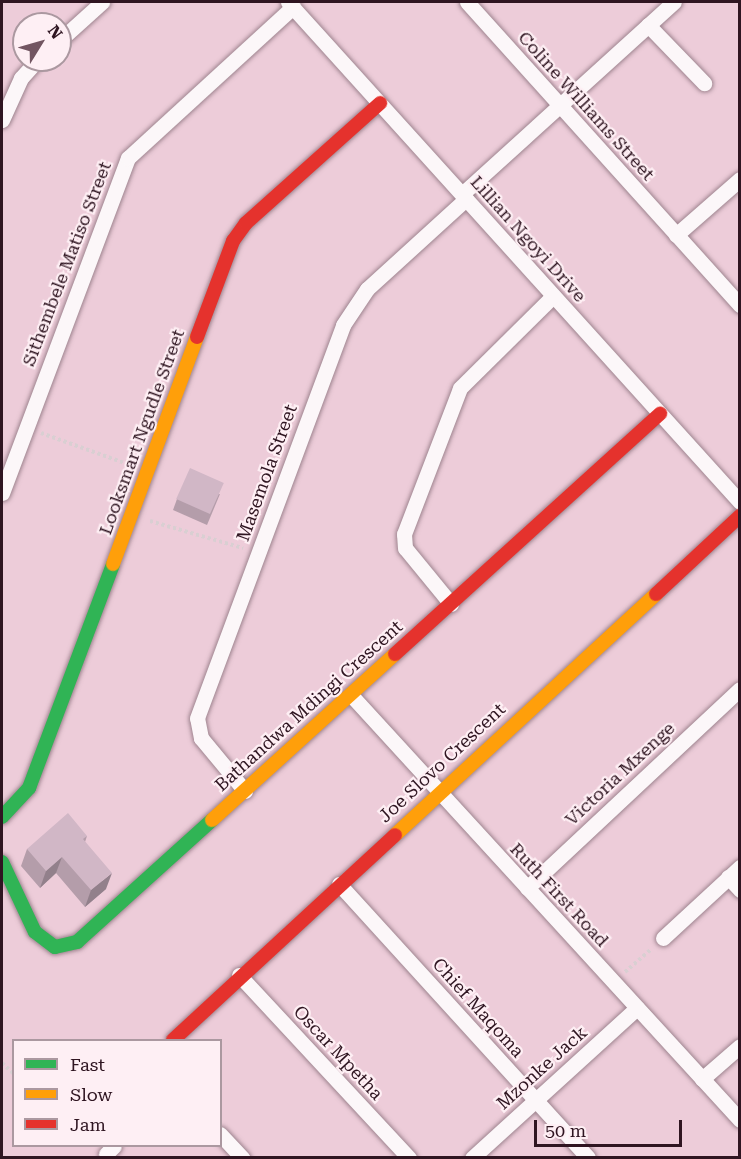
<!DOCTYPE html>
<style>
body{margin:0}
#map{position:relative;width:741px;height:1159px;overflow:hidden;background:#edccd9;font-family:"Roboto Serif",serif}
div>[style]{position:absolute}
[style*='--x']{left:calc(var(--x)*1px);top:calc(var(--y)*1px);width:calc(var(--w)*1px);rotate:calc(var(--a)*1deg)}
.path>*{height:4px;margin-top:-2px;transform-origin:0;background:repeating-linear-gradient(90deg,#d9cfd2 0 3px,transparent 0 6px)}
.roads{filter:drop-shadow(0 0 2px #9e848f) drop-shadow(0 0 2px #9e848f)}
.street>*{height:15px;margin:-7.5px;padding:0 7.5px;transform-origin:7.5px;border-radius:7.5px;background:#fcf7f9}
.fast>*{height:14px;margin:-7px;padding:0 7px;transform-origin:7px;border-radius:7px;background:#30b455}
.slow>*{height:14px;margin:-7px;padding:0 7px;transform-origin:7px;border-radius:7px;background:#ff9f0a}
.jam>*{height:14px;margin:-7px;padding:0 7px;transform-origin:7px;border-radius:7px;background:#e5322d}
.wall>*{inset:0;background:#b49daa}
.shaded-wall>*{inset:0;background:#92808b}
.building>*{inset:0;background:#d1b7c6;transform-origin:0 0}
span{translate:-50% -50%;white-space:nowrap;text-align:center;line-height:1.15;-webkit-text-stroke:4.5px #feeff4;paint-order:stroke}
.street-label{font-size:18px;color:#2f1521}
.frame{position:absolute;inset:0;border:3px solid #2f1521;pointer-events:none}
.legend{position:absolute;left:12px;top:1039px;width:210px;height:108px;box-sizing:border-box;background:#feeff4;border:2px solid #ab98a0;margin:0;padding:8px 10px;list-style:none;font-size:18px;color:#2f1521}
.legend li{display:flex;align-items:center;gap:12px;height:30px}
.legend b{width:30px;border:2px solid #ab98a0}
.north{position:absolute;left:12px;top:12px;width:60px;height:60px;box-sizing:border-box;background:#feeff4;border:2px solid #ab98a0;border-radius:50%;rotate:53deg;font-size:16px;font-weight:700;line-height:24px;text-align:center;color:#2f1521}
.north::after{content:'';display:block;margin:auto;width:21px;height:27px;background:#725561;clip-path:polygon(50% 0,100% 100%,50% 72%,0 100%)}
.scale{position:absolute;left:534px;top:1120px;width:148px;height:27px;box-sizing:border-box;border:3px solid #2f1521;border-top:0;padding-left:8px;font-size:18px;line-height:21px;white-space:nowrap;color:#2f1521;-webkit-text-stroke:4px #feeff4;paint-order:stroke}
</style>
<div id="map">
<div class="path">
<i style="--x:41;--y:433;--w:95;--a:19.8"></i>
<i style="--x:150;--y:521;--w:97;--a:16.2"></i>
<i style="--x:625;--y:972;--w:35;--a:-41"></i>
<i style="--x:2;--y:1063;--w:16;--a:43"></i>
</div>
<div class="roads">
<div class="street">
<i style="--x:288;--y:2;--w:674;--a:47.89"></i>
<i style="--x:467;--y:2;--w:408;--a:48"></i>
<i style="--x:648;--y:25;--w:81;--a:46"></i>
<i style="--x:60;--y:40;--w:57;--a:-42.1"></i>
<i style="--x:2;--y:120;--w:46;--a:-65.7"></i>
<i style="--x:21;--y:78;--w:24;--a:-48"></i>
<i style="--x:462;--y:194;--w:286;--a:-42.2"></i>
<i style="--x:676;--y:235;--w:85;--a:-41.2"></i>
<i style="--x:2;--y:493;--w:358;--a:-69.4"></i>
<i style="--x:128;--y:158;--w:224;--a:-42.5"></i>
<i style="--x:451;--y:604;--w:72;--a:-129.4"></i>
<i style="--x:405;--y:548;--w:14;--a:-94"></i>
<i style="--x:404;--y:534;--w:156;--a:-69"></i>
<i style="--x:460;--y:388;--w:131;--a:-44.7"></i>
<i style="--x:351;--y:695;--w:576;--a:47.53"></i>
<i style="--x:245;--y:791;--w:69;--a:-129.7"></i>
<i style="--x:201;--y:738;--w:20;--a:-101"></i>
<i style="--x:197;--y:718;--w:419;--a:-69.6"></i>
<i style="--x:343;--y:325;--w:43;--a:-56.3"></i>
<i style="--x:367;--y:289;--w:134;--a:-42.3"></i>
<i style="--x:728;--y:877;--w:18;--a:47"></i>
<i style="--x:339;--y:884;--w:370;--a:47.7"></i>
<i style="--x:527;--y:888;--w:291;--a:-43.1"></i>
<i style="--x:663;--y:938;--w:105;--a:-42.7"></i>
<i style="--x:239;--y:975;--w:250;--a:47.1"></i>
<i style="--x:702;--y:1079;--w:50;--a:-41"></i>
<i style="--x:220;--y:1134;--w:33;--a:47"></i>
<i style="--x:106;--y:1154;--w:11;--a:-45"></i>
<i style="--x:472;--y:1158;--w:223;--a:-42.3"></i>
</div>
<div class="fast">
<i style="--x:2;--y:817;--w:40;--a:-47"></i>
<i style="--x:29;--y:788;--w:239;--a:-69.4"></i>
<i style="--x:2;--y:862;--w:77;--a:64.8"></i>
<i style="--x:35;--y:932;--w:25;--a:37"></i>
<i style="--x:55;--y:947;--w:23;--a:-13"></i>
<i style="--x:77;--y:942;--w:182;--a:-42.1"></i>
</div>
<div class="slow">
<i style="--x:113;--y:564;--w:242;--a:-69.7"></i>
<i style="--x:212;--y:820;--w:247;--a:-42.2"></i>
<i style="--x:395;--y:835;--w:355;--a:-42.7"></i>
</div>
<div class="jam">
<i style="--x:197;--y:337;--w:103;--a:-69.4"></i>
<i style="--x:233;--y:241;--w:22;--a:-54"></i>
<i style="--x:246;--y:223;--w:180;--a:-41.8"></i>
<i style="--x:656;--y:594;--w:115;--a:-42.9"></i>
<i style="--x:395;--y:654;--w:358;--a:-42.2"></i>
<i style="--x:173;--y:1040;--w:302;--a:-42.7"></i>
</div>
</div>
<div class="wall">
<i style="clip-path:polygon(220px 494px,207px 525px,173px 510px,177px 499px)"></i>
<i style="clip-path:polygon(87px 836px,85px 842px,106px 889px,85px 907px,56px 873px,40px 888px,21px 866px,27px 849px)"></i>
</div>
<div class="shaded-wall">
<i style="clip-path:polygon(62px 857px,56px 873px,40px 888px,46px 871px)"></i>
<i style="clip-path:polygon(112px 873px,106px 889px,85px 907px,91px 890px)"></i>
</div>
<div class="building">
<i style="left:190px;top:468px;width:37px;height:34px;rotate:24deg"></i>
<i style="clip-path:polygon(68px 813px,87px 836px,83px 839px,112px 873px,91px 890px,62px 857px,46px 871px,27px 849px)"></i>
</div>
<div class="street-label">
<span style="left:586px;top:106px;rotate:48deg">Coline Williams Street</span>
<span style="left:528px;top:239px;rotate:48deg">Lillian Ngoyi Drive</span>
<span style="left:67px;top:264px;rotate:-69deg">Sithembele Matiso Street</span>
<span style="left:142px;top:432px;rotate:-70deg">Looksmart Ngudle Street</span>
<span style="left:267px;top:473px;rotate:-70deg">Masemola Street</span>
<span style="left:309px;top:706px;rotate:-42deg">Bathandwa Mdingi Crescent</span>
<span style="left:442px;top:763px;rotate:-43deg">Joe Slovo Crescent</span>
<span style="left:620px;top:774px;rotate:-43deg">Victoria Mxenge</span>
<span style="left:559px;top:895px;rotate:47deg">Ruth First Road</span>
<span style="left:478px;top:1008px;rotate:48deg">Chief Maqoma</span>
<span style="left:338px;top:1053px;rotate:47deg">Oscar Mpetha</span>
<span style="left:542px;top:1068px;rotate:-42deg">Mzonke Jack</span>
</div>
<div class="frame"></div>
<ul class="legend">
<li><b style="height:8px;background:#30b455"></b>Fast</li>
<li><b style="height:8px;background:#ff9f0a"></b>Slow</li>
<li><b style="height:8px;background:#e5322d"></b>Jam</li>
</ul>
<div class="north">N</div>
<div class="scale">50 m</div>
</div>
